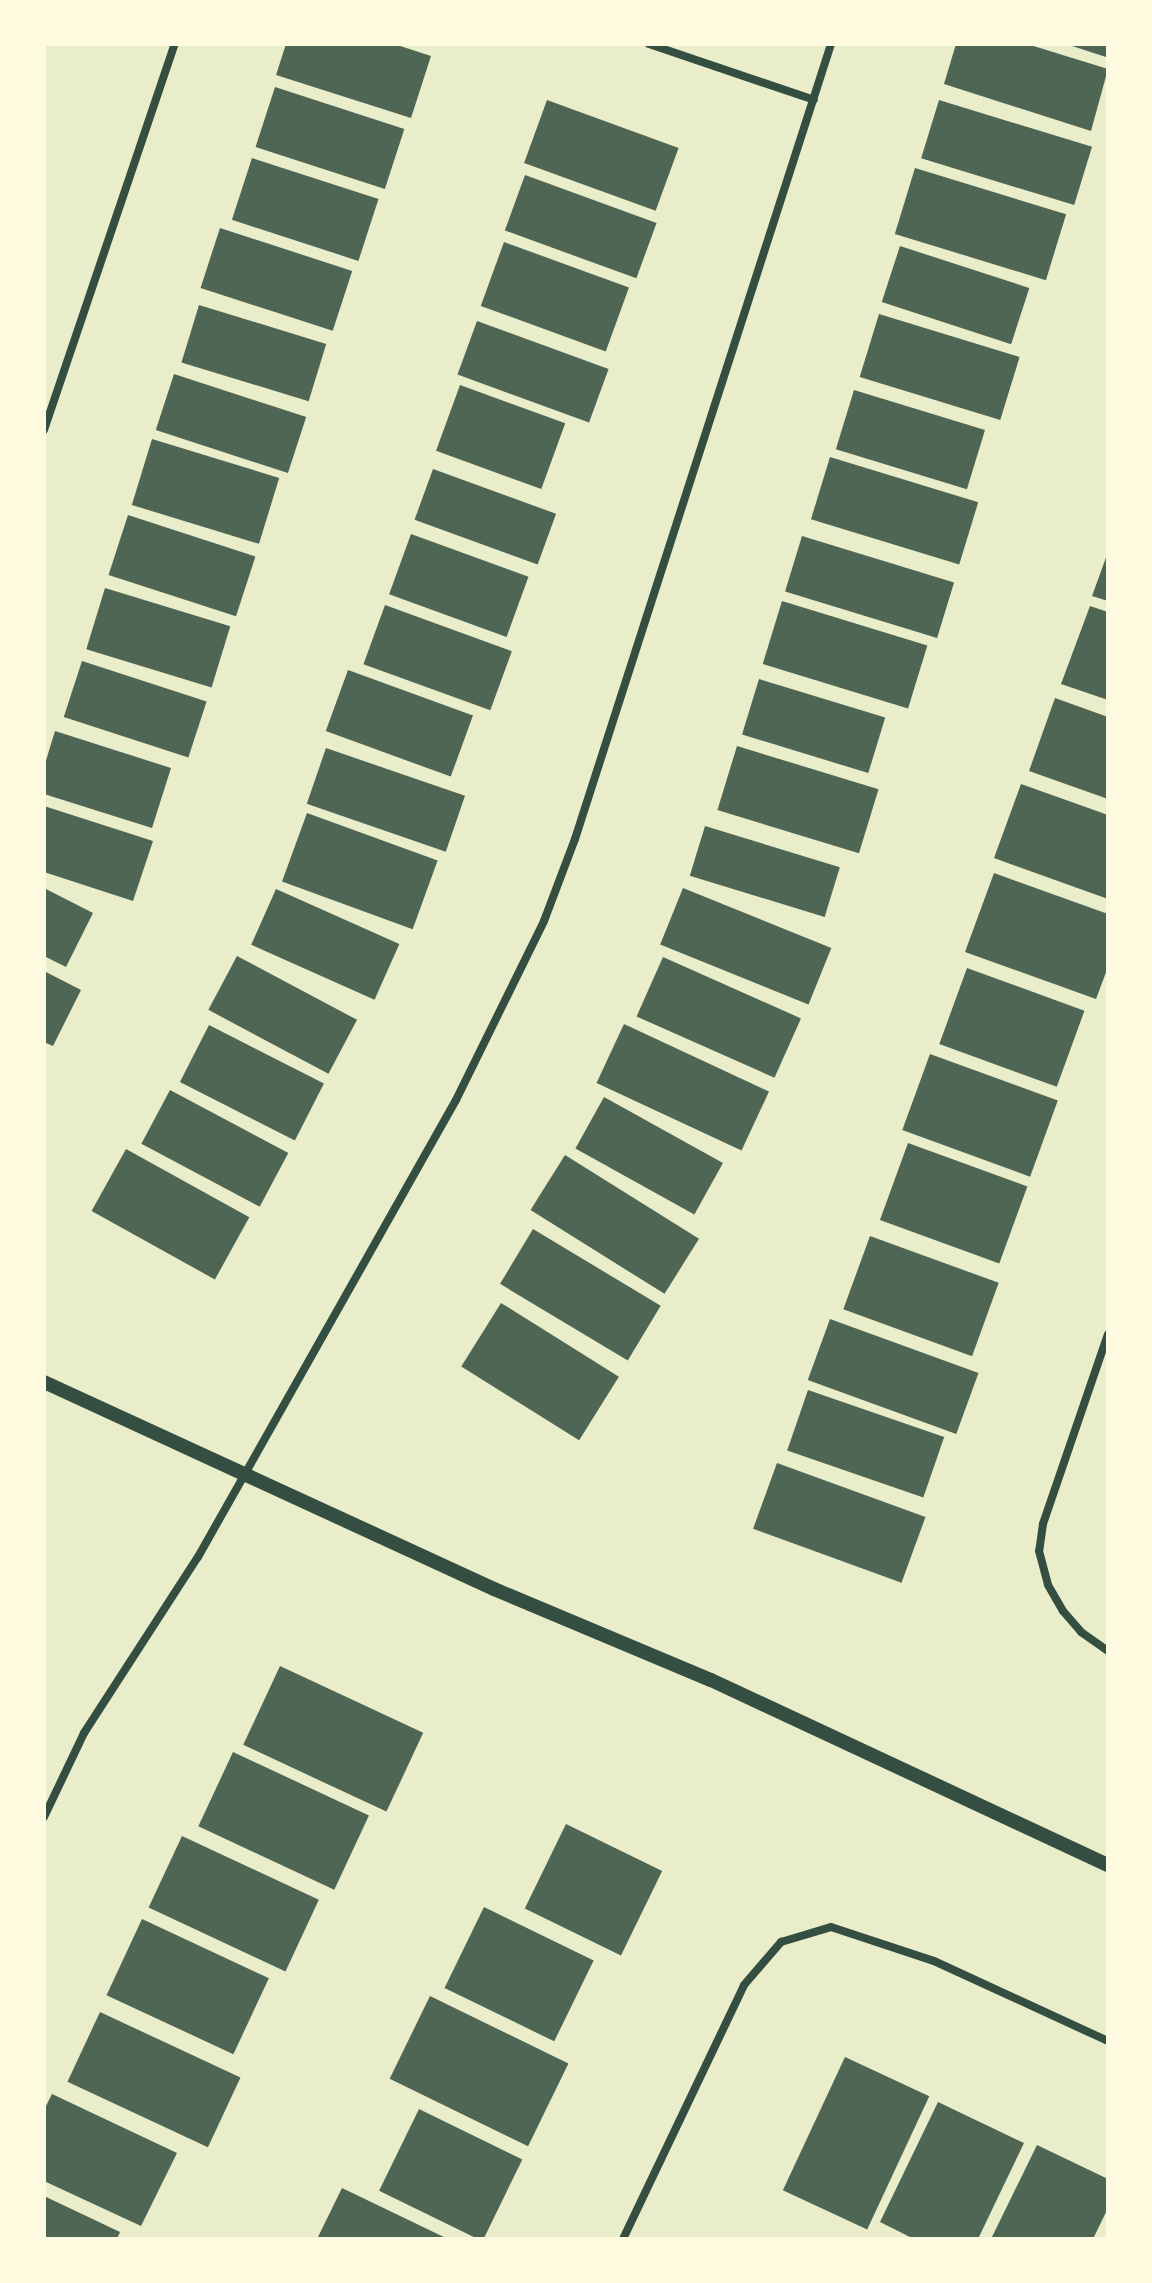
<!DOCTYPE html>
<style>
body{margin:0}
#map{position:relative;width:1152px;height:2283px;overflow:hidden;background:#e9edc9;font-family:"DM Sans",sans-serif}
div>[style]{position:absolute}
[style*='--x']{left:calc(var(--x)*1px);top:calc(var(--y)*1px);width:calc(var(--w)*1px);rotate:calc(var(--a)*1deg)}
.building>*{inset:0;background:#4f6655;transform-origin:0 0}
.minor>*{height:8px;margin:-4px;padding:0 4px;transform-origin:4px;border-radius:4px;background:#344e41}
.tertiary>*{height:14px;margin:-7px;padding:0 7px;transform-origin:7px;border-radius:7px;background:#344e41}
span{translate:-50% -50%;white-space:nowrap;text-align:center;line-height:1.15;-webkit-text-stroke:6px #fefae0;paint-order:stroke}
.frame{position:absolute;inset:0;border:46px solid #fefae0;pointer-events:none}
</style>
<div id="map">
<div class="building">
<i style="clip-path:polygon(286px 44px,394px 44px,431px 56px,411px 118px,276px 75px)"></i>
<i style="clip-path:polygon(956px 44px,1027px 44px,1108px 69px,1091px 131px,944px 84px)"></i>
<i style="clip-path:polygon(1066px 44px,1108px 44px,1108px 52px,1106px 57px)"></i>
<i style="left:275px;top:87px;width:136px;height:63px;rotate:18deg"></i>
<i style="left:547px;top:100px;width:140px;height:67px;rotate:20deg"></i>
<i style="left:939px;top:100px;width:160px;height:61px;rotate:17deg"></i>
<i style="left:252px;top:158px;width:133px;height:65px;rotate:18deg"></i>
<i style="left:915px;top:168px;width:158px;height:69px;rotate:17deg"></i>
<i style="left:525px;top:175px;width:140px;height:59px;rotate:20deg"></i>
<i style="left:220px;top:228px;width:139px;height:63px;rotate:18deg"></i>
<i style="left:504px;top:242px;width:133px;height:68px;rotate:20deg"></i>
<i style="left:900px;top:246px;width:136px;height:59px;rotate:18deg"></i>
<i style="left:199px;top:305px;width:133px;height:60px;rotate:17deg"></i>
<i style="left:879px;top:314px;width:147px;height:66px;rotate:17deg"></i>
<i style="left:477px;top:321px;width:140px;height:57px;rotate:20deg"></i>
<i style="left:174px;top:374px;width:139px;height:59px;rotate:18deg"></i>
<i style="left:460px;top:385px;width:112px;height:70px;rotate:20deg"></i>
<i style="left:854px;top:390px;width:137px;height:62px;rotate:17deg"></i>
<i style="left:152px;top:439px;width:133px;height:69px;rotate:17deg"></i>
<i style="left:830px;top:457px;width:155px;height:65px;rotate:17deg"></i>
<i style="left:433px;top:469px;width:131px;height:54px;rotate:20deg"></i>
<i style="left:128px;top:515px;width:134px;height:63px;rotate:18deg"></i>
<i style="left:411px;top:534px;width:125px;height:64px;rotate:20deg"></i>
<i style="left:802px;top:536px;width:159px;height:58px;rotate:17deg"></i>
<i style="clip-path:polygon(1108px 552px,1108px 601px,1092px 596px)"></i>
<i style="left:105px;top:588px;width:131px;height:64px;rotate:17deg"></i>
<i style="left:782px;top:601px;width:152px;height:66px;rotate:17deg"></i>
<i style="left:385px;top:605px;width:135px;height:63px;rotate:20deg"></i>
<i style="clip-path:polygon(1090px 606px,1108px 612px,1108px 700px,1061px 684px)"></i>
<i style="left:82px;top:661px;width:131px;height:59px;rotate:18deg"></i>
<i style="left:348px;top:670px;width:133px;height:65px;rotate:20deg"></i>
<i style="left:759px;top:679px;width:132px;height:58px;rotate:17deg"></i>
<i style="clip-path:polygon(1055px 698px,1108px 717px,1108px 799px,1029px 771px)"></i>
<i style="clip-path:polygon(55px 731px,171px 768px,152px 828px,44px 794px,44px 767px)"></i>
<i style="left:737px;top:746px;width:148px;height:67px;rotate:17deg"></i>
<i style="left:326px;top:748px;width:147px;height:59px;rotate:19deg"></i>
<i style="clip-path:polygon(1021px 784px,1108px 815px,1108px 899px,994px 858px)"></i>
<i style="clip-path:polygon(44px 806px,153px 841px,133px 901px,44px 872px)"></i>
<i style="left:307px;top:813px;width:139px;height:73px;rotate:20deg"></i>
<i style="left:705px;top:826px;width:141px;height:52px;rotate:17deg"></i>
<i style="clip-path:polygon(994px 873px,1108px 914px,1108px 967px,1096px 999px,965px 952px)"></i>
<i style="clip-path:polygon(44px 888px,93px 913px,66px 967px,44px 956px)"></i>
<i style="left:683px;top:888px;width:160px;height:61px;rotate:22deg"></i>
<i style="left:276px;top:889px;width:135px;height:61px;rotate:24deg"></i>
<i style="left:237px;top:956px;width:136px;height:61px;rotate:28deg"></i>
<i style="left:663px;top:957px;width:151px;height:65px;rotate:24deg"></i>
<i style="left:967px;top:968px;width:125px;height:81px;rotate:20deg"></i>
<i style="clip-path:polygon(44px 971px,81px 990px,53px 1046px,44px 1042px)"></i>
<i style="left:624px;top:1024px;width:160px;height:65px;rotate:25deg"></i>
<i style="left:209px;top:1025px;width:129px;height:64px;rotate:27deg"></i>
<i style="left:930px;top:1054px;width:136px;height:81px;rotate:20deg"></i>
<i style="left:170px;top:1090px;width:134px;height:61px;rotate:28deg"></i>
<i style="left:604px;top:1097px;width:136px;height:59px;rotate:29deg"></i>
<i style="left:908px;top:1143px;width:127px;height:82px;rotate:20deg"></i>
<i style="left:126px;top:1149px;width:141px;height:71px;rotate:29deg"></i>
<i style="left:565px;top:1155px;width:158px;height:65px;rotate:32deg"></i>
<i style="left:533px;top:1229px;width:149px;height:64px;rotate:31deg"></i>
<i style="left:870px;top:1236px;width:137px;height:78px;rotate:20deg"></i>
<i style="left:501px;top:1303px;width:139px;height:75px;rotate:32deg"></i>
<i style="left:830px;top:1319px;width:158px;height:65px;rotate:20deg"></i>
<i style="left:808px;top:1390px;width:144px;height:64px;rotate:19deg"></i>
<i style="left:777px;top:1463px;width:158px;height:70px;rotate:20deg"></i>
<i style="left:280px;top:1666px;width:158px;height:87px;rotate:25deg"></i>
<i style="left:233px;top:1752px;width:150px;height:82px;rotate:25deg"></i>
<i style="left:566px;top:1824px;width:107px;height:94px;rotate:26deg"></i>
<i style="left:182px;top:1836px;width:151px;height:79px;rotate:25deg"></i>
<i style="left:484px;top:1907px;width:122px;height:90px;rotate:26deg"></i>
<i style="left:142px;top:1919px;width:140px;height:84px;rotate:25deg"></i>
<i style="left:430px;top:1996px;width:154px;height:92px;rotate:26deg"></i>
<i style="left:100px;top:2012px;width:155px;height:77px;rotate:25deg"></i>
<i style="left:845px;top:2057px;width:93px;height:147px;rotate:25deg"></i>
<i style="clip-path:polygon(52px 2094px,177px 2153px,141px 2226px,44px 2181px,44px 2110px)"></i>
<i style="clip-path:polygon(938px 2102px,1024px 2143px,978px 2239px,914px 2239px,880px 2222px)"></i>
<i style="left:419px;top:2109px;width:115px;height:91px;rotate:26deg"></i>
<i style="clip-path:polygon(1037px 2145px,1108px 2179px,1108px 2208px,1093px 2239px,991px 2239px)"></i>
<i style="clip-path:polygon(342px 2188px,448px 2239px,317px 2239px)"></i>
<i style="clip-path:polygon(44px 2196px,120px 2232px,117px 2239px,44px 2239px)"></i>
</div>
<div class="minor">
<i style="--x:649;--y:44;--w:174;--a:18.7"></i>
<i style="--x:44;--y:430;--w:408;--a:-71.3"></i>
<i style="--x:1108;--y:1334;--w:201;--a:108.9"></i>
<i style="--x:1043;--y:1524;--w:27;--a:98"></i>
<i style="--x:1039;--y:1551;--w:35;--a:75"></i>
<i style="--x:1048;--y:1585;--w:30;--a:60"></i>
<i style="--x:1063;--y:1611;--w:28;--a:49"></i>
<i style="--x:1081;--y:1632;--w:33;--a:35"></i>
<i style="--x:44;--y:1817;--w:93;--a:-64.5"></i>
<i style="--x:84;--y:1733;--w:210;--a:-57.1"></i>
<i style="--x:198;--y:1557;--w:525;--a:-60.55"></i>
<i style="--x:456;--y:1100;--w:199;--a:-63.8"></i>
<i style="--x:544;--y:921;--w:88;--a:-69.3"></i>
<i style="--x:575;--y:839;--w:835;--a:-72.15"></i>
<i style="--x:623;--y:2239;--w:281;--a:-64.5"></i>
<i style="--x:744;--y:1985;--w:57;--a:-49.3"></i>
<i style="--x:781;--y:1942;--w:52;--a:-16.7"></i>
<i style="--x:831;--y:1927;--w:108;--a:18.3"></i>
<i style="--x:934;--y:1961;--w:192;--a:24.7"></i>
</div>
<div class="tertiary">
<i style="--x:44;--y:1382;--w:495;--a:24.7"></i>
<i style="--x:494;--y:1589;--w:235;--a:22.8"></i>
<i style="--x:711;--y:1680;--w:438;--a:25"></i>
</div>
<div class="frame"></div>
</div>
